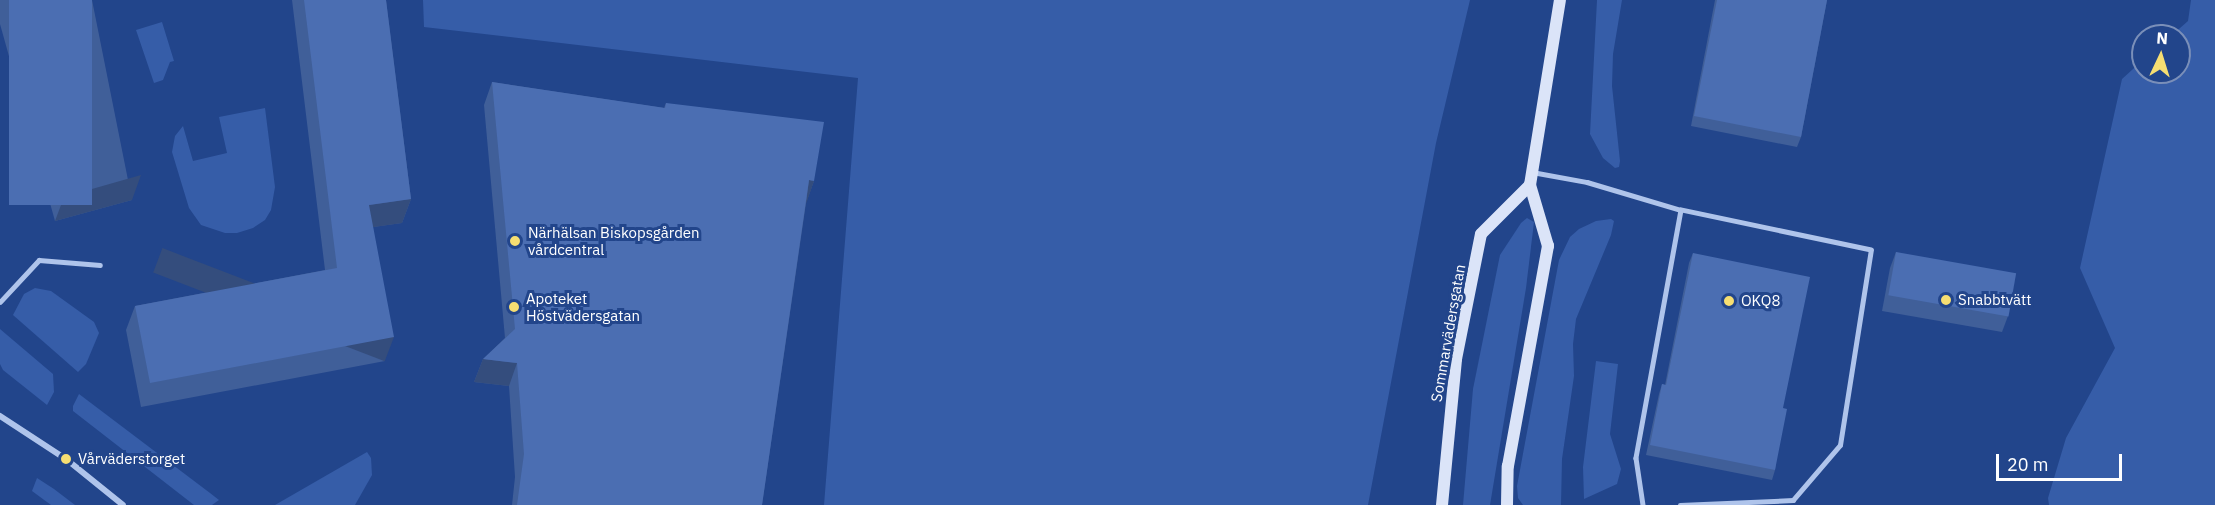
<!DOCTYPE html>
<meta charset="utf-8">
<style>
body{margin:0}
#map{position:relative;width:2215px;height:505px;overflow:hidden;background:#22458b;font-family:"IBM Plex Sans",sans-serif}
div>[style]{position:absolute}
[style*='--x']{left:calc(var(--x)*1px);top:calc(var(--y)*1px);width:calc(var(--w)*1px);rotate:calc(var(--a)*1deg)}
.green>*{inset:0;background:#365da8}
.lane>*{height:4.5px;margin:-2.25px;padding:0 2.25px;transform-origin:2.25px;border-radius:2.25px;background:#afc4eb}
.street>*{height:6px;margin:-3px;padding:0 3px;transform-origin:3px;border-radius:3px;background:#afc4eb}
.secondary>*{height:12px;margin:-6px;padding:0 6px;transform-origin:6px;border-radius:6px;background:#dbe4f8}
.wall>*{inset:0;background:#405f99}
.shaded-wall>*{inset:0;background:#344d7d;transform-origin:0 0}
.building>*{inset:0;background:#4b6eb2;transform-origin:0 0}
.dots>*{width:16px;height:16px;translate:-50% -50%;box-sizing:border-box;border:3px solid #22458b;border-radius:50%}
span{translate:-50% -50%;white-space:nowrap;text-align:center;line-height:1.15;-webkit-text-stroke:6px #22458b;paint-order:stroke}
.poi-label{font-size:15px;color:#fff}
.left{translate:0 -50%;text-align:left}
.street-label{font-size:15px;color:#fff}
.north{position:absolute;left:2131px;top:24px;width:60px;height:60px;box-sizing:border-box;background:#22458b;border:2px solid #7a8fb9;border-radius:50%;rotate:4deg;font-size:16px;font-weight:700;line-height:24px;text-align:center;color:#fff}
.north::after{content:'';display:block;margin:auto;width:21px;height:27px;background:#f6de72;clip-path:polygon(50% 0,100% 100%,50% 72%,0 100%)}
.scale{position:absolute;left:1996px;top:454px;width:126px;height:27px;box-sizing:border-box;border:3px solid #fff;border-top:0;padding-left:8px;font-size:18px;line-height:21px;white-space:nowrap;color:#fff;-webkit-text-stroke:4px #22458b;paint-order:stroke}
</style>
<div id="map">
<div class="green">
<i style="clip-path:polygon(423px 0,1470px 0,1436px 143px,1368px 505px,824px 505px,858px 78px,424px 27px)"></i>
<i style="clip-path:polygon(1597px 0,1622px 0,1613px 54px,1612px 86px,1620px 161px,1619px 167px,1615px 168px,1603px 158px,1590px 134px)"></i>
<i style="clip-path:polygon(2191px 0,2215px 0,2215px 505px,2049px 505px,2048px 498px,2066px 438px,2115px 348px,2080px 268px,2122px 79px,2143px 60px,2143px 72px,2179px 72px,2179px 36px,2171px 36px,2188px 21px)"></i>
<i style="clip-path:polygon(162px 22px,174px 61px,170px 62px,163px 80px,154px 83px,136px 30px)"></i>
<i style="clip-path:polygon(265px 108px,275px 187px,271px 210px,265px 220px,253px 228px,237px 233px,225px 233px,201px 225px,189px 208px,172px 152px,175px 136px,183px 126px,193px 161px,227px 153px,219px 117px)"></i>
<i style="clip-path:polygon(1527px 218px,1534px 222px,1526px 288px,1490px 505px,1463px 505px,1473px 389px,1500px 255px,1521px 223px)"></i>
<i style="clip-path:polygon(1611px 219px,1614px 221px,1611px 235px,1576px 319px,1573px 344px,1574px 376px,1562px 459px,1561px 505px,1523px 505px,1518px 498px,1517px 486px,1559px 260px,1570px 237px,1579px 229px,1596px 221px)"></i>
<i style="clip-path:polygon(35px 288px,51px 291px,94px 322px,99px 333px,86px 364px,78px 372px,13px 315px,24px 294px)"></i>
<i style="clip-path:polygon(0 329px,53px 374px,54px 392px,47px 405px,3px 370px,0 364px)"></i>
<i style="clip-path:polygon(1596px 361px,1618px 364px,1610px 434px,1621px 469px,1617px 484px,1584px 499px,1583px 467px)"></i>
<i style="clip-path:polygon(79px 394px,210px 493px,219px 500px,212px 505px,194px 505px,73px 411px,73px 406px)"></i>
<i style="clip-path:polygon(367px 452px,371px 458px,372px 475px,355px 505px,275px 505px)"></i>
<i style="clip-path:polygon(37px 478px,54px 489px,75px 505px,51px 505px,32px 491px)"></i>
</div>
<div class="lane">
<i style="--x:1532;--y:172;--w:56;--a:10.3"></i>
<i style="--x:1587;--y:182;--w:98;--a:16.6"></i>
<i style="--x:1681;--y:210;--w:252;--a:100.3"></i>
<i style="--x:1636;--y:458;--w:48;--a:81.5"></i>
<i style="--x:0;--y:302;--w:57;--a:-47.1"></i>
<i style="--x:39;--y:260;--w:61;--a:4.7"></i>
<i style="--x:1680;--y:505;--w:113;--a:-2.5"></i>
<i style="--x:1793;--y:500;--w:72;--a:-49.5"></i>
<i style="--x:1840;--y:445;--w:197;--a:-81"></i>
<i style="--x:1871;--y:250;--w:194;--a:-168.1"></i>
</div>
<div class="street">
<i style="--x:0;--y:416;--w:79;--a:33.1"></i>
<i style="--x:66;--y:459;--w:73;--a:38.9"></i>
</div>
<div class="secondary">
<i style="--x:1442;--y:505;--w:147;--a:-84.5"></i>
<i style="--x:1456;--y:359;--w:127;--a:-78.7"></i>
<i style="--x:1481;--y:234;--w:69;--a:-45"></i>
<i style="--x:1507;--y:505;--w:39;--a:-89"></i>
<i style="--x:1508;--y:466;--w:224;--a:-79.7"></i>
<i style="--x:1548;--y:246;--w:64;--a:-106.4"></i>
<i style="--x:1530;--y:185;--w:187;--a:-80.8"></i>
</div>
<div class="wall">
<i style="clip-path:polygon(0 0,92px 0,132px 200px,55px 221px,0 24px)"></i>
<i style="clip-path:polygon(292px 0,386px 0,411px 199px,402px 223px,373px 227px,385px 361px,141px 407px,126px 330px,135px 306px,325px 270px)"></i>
<i style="clip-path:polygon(1715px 0,1827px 0,1801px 137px,1797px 147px,1691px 126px)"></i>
<i style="clip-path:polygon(492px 82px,664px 108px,666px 103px,814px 181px,806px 203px,762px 505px,512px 505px,515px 477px,509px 386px,474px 382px,483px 359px,505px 338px,484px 105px)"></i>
<i style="clip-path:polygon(1896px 252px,2008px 316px,2002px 332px,1882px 311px,1890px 268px)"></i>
<i style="clip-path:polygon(1693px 253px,1783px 408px,1775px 470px,1772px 480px,1646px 455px,1659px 394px,1662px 384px,1665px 385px,1689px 263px)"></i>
</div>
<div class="shaded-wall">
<i style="clip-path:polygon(141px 175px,132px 200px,55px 221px,64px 197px)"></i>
<i style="clip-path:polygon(809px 180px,814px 181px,806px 204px)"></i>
<i style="clip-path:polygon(411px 199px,402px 223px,360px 229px,369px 205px)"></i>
<i style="left:394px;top:337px;width:26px;height:248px;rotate:111deg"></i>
<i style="clip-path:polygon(483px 359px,517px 363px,509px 386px,474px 382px)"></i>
</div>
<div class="building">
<i style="left:9px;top:0;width:83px;height:205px"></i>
<i style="clip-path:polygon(304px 0,386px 0,411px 199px,369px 205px,394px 337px,150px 383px,135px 306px,337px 268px)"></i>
<i style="clip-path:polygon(1717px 0,1827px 0,1801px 137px,1694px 116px)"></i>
<i style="clip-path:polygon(492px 82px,665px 108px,666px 103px,824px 122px,814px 181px,809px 180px,762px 505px,517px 505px,524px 454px,517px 363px,483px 359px,515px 329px)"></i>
<i style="left:1896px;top:252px;width:122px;height:44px;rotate:10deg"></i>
<i style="clip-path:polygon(1693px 253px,1810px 277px,1783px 408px,1787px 409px,1775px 470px,1650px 445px,1662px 384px,1666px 385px)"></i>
</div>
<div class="dots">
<i style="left:515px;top:241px;background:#f6de72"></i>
<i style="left:1946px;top:300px;background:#f6de72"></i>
<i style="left:1729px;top:301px;background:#f6de72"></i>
<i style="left:514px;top:307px;background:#f6de72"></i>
<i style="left:66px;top:459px;background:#f6de72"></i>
</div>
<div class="poi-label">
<span class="left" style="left:528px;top:241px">Närhälsan Biskopsgården<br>vårdcentral</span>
<span class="left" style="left:526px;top:307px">Apoteket<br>Höstvädersgatan</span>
<span class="left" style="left:1958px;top:300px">Snabbtvätt</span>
<span class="left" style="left:1741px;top:301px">OKQ8</span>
<span class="left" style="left:78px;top:459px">Vårväderstorget</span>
</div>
<div class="street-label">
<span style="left:1448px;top:333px;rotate:-80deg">Sommarvädersgatan</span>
</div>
<div class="north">N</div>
<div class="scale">20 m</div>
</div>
